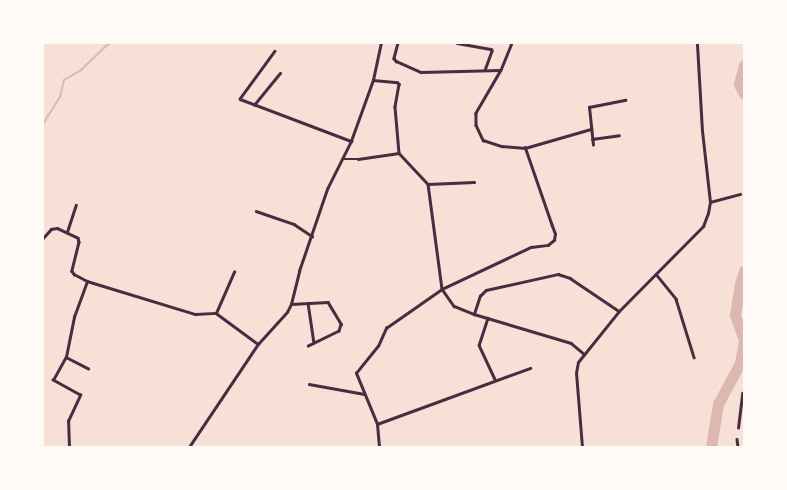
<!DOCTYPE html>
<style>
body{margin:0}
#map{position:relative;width:787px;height:490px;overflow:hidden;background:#f7e1d7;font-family:"Fira Sans",sans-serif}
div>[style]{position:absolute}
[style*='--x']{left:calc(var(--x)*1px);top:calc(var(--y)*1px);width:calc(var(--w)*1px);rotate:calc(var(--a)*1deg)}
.stream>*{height:2px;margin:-1px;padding:0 1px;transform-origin:1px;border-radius:1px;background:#dcb8b0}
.river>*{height:11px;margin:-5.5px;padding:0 5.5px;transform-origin:5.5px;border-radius:5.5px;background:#dcb8b0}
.minor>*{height:2.5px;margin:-1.25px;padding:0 1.25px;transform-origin:1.25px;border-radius:1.25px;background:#4a2c40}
.tertiary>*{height:3px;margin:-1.5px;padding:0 1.5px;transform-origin:1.5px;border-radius:1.5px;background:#4a2c40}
span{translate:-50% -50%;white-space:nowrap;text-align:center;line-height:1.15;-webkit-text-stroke:4px #fffaf5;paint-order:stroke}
.frame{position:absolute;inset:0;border:44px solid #fffaf5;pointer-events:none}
</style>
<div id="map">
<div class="stream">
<i style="--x:43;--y:124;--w:32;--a:-58"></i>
<i style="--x:60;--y:97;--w:17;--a:-77"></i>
<i style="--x:64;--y:80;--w:20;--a:-30"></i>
<i style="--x:81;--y:70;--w:35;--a:-44"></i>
<i style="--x:106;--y:46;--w:6;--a:-31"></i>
</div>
<div class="river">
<i style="--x:744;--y:65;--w:20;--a:105"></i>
<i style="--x:739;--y:84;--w:11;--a:63"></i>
<i style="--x:711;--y:447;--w:44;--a:-80.8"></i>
<i style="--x:718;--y:404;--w:47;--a:-61.8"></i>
<i style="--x:740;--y:363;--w:23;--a:-80"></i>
<i style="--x:744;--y:340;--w:27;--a:-110"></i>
<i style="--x:735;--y:315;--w:31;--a:-81"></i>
<i style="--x:740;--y:284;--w:14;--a:-73"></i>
</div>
<div class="minor">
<i style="--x:398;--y:43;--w:16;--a:105"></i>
<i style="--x:394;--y:58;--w:4;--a:56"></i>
<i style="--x:396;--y:61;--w:27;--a:24"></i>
<i style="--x:421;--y:72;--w:79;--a:-1.5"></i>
<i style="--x:457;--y:43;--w:35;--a:10"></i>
<i style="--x:491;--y:49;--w:2;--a:63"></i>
<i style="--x:492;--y:51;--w:20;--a:110"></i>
<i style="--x:512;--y:43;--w:29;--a:112"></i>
<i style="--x:501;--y:70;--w:50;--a:120.2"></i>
<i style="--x:476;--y:113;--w:12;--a:90"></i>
<i style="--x:476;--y:125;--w:17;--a:65"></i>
<i style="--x:483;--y:140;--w:20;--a:18"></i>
<i style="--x:502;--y:146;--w:23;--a:5"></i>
<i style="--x:525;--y:148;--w:69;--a:-16.1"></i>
<i style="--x:275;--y:51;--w:59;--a:126.1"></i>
<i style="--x:240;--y:99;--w:119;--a:20.7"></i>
<i style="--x:373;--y:80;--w:24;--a:5"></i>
<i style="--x:397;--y:82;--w:3;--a:45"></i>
<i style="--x:399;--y:84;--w:23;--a:100"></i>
<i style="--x:395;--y:107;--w:46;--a:85"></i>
<i style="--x:254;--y:105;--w:41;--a:-50.9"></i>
<i style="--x:592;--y:139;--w:27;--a:-8"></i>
<i style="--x:593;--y:145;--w:38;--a:-96"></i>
<i style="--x:589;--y:107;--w:37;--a:-11"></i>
<i style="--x:344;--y:159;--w:14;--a:0"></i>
<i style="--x:358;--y:159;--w:41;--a:-8.3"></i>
<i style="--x:399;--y:153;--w:42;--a:46.9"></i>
<i style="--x:428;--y:184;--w:106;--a:82.4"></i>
<i style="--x:442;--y:289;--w:21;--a:55"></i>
<i style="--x:454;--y:306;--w:22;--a:22"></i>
<i style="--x:474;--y:314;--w:101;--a:16.6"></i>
<i style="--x:571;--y:343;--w:17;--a:40"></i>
<i style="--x:428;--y:184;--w:46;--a:-2.5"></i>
<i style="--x:710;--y:202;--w:31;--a:-15"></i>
<i style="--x:256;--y:211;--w:40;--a:18.9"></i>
<i style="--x:294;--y:224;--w:22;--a:34"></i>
<i style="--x:67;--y:232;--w:28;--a:-72"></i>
<i style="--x:43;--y:238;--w:12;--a:-48"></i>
<i style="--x:51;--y:229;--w:6;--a:-9"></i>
<i style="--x:57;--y:228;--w:23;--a:25"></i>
<i style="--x:78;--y:238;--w:4;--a:76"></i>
<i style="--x:79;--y:242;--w:30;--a:104"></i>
<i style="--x:72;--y:271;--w:4;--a:56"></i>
<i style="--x:74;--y:274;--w:15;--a:28"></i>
<i style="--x:87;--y:281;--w:113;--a:17"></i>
<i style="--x:195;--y:314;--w:21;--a:-3"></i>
<i style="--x:216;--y:313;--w:52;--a:36.4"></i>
<i style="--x:656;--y:274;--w:32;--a:51"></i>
<i style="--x:676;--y:299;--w:61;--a:72.8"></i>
<i style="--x:308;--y:303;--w:40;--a:81.5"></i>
<i style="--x:291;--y:304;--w:37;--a:-3"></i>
<i style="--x:328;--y:302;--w:26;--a:59"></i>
<i style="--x:341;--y:324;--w:7;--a:106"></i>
<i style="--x:339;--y:331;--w:34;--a:154"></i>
<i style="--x:216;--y:313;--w:45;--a:-66.3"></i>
<i style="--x:474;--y:314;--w:19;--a:-72"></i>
<i style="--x:480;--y:296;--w:8;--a:-45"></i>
<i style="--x:486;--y:290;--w:74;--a:-12.5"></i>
<i style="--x:558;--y:274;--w:13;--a:18"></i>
<i style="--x:570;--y:278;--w:59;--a:34"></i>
<i style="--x:488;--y:318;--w:28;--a:108"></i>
<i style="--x:479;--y:345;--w:38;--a:65"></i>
<i style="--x:66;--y:357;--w:25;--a:27"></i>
<i style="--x:309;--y:384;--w:56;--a:10.3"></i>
<i style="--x:377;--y:424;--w:163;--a:-20.1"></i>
<i style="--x:738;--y:428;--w:35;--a:-83"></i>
<i style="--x:737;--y:439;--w:8;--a:83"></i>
<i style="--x:69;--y:447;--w:26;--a:-92"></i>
<i style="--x:68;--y:421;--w:29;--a:-65"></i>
<i style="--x:80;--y:395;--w:31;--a:-151"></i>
<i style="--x:53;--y:380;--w:26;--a:-61"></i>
<i style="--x:66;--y:357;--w:41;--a:-78.7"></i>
<i style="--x:74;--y:317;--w:38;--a:-70"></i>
<i style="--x:189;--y:447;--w:124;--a:-56.2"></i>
<i style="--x:258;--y:344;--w:43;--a:-47.8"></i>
<i style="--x:287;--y:312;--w:9;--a:-63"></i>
<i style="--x:291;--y:304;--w:34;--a:-76"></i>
<i style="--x:299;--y:271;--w:87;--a:-71.1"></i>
<i style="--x:327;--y:189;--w:54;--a:-63.4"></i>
<i style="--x:351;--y:141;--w:65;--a:-70.2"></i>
<i style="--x:373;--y:80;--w:38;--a:-78"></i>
<i style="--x:379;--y:447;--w:23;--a:-95"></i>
<i style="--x:377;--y:424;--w:55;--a:-112.4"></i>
<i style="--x:356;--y:373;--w:35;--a:-51"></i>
<i style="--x:378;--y:346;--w:20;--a:-66"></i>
<i style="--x:386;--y:328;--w:68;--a:-34.9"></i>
<i style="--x:442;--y:289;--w:98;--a:-25.3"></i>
<i style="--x:531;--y:247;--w:17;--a:-7"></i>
<i style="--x:548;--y:245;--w:8;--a:-40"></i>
<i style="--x:554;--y:240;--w:6;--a:-81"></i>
<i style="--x:555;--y:234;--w:9;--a:-111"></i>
<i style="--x:552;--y:226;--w:83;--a:-109.1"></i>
</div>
<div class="tertiary">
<i style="--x:582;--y:447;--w:74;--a:-94.6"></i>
<i style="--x:576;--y:373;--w:11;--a:-80"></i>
<i style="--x:578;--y:362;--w:65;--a:-51.2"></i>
<i style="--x:619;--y:311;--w:120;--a:-45.3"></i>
<i style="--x:703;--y:226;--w:14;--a:-69"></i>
<i style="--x:708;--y:213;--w:11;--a:-80"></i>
<i style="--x:710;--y:202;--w:71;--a:-96.4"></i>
<i style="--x:702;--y:131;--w:88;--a:-93.3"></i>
</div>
<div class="frame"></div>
</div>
